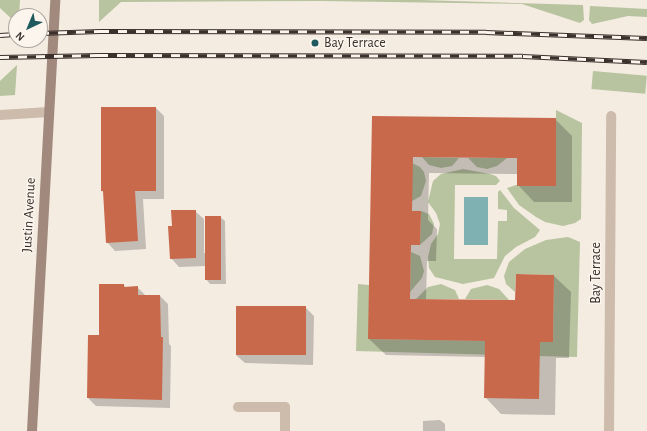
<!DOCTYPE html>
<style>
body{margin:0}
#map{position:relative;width:647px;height:431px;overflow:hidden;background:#f4ebe1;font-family:"Alegreya Sans",sans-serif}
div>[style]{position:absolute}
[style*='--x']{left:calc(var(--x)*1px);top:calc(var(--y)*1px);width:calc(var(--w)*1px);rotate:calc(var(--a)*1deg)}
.green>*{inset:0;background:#b8c4a0;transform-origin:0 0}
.water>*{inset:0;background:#7fb0b2;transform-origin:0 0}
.shadow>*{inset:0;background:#0003}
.building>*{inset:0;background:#c8694b;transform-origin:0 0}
.street>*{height:10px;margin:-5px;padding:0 5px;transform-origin:5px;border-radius:5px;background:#cdbbac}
.secondary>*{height:10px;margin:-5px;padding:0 5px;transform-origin:5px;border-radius:5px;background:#a18a7d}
.rail>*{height:4.5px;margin-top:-2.25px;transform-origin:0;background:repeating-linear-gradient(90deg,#fbf5ee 0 9px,#3b302b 0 18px);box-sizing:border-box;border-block:1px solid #3b302b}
.dots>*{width:11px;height:11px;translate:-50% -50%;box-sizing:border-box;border:2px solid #fbf5ee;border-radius:50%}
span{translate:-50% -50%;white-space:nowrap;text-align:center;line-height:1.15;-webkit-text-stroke:3px #fbf5ee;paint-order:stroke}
.poi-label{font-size:14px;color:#3b302b}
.left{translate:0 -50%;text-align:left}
.street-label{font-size:14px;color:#3b302b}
.north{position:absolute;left:8px;top:8px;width:40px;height:40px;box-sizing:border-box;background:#fbf5ee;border:1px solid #aea6a0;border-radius:50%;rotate:224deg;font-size:11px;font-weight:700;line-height:16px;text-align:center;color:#3b302b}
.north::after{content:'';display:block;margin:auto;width:14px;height:18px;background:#1f5a5e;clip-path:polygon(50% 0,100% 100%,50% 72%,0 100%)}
</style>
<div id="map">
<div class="green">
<i style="clip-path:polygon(0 0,20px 0,19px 16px,16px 16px,16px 23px,0 8px)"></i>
<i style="clip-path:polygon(99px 0,421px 0,583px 5px,584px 20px,580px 23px,522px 4px,320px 1px,121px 2px,99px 22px)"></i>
<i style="clip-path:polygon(590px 6px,647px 9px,647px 17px,628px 16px,592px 24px,589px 20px)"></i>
<i style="clip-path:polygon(17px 65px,15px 95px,0 96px,0 81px)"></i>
<i style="left:593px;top:71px;width:54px;height:18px;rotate:5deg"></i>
<i style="clip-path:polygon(556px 110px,582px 123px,581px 219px,575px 223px,563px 226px,545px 222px,536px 217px,519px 205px,507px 188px,516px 185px,556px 186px)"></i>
<i style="clip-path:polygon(422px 157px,459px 158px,452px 166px,441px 168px,429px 165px)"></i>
<i style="clip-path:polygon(468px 158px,507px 158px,497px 166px,487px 169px,477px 167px)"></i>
<i style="clip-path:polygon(412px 163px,420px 167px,424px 172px,426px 181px,421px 196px,412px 201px)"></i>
<i style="clip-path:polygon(463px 169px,490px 174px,496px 176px,500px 181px,496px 185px,455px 185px,454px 259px,497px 259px,498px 221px,507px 221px,507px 210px,498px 209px,498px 192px,500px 190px,514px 208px,540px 230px,535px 237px,516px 247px,505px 256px,494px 278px,463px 284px,435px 277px,429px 268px,428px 257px,431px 244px,438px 234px,440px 224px,436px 213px,428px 202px,433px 181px,441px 174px)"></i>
<i style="clip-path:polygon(421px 211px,429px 214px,434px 224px,432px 234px,420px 245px)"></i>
<i style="clip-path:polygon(568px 237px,580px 242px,577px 357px,356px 351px,358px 284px,369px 285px,369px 339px,553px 342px,554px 275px,516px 274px,515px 292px,506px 284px,504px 276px,509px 262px,525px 249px,546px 240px)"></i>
<i style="clip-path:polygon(411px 252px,420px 256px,424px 271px,422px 278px,410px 292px)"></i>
<i style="clip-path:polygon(441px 284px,455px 290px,459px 299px,416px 299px,428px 287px)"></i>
<i style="clip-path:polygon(487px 285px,499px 289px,509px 300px,465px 299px,471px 289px)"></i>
</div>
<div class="water">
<i style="left:464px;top:197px;width:24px;height:48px"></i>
</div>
<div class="shadow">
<i style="clip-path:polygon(156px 108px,164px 116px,164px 199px,143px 199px,146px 249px,115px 251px,107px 242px,104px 193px,102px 191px)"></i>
<i style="clip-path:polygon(373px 117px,555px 119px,572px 136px,572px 202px,534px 202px,518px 185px,518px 174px,429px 173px,428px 220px,437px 229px,436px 261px,427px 261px,426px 300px,516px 301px,517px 275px,554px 276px,571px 292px,569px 358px,556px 358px,555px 415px,501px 414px,485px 397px,486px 357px,386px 355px,369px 339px)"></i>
<i style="clip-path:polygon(195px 211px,204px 219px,204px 253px,206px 253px,220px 217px,225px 221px,226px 284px,210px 284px,206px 279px,206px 266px,179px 267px,171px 258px,173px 227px)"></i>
<i style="clip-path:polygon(124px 285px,126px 288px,138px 288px,146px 296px,160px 296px,168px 304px,169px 344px,171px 346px,170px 408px,96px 406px,88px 398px,100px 336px)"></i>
<i style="clip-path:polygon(305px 307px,314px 316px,313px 365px,245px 363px,236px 355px)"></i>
<i style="clip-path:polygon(440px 420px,445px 424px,445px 431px,423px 431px,423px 421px)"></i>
</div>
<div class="building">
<i style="clip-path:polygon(101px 107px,156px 107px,156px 191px,135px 191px,138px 241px,106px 243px,103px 191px,101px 191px)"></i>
<i style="clip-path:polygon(372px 116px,556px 118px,556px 186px,517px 186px,517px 158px,413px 157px,412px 211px,421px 211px,420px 245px,411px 245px,410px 299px,515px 300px,516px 274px,554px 275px,553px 342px,540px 342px,539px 399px,484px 398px,485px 341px,368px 339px)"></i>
<i style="clip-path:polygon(171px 210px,196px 210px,196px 258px,170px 259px,168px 226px,172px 226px)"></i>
<i style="left:205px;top:216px;width:16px;height:64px"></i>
<i style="clip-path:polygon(99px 284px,124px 284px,124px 287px,138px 286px,138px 295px,160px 295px,161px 337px,163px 337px,162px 400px,87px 398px,88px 335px,99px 335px)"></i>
<i style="left:236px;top:306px;width:70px;height:49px"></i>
</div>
<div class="street">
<i style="--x:0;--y:115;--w:49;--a:-3.5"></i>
<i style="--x:238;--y:407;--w:47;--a:0"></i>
<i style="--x:285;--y:407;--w:24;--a:90"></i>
<i style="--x:609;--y:431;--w:315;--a:-89.6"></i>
</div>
<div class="secondary">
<i style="--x:32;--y:431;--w:432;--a:-86.9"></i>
</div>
<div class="rail">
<i style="--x:40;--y:33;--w:60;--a:-1.9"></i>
<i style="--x:100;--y:31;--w:386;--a:0.1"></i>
<i style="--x:486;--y:32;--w:161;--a:2.1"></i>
<i style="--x:0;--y:35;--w:16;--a:-4"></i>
<i style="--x:0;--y:57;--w:99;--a:-1.2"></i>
<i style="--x:99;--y:55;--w:424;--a:0.1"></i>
<i style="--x:523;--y:56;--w:124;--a:2.8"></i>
</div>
<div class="dots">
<i style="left:315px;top:43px;background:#1f5a5e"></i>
</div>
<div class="poi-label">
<span class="left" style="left:324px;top:43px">Bay Terrace</span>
</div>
<div class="street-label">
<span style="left:29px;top:215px;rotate:-87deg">Justin Avenue</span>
<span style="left:596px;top:273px;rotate:-90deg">Bay Terrace</span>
</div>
<div class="north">N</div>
</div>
